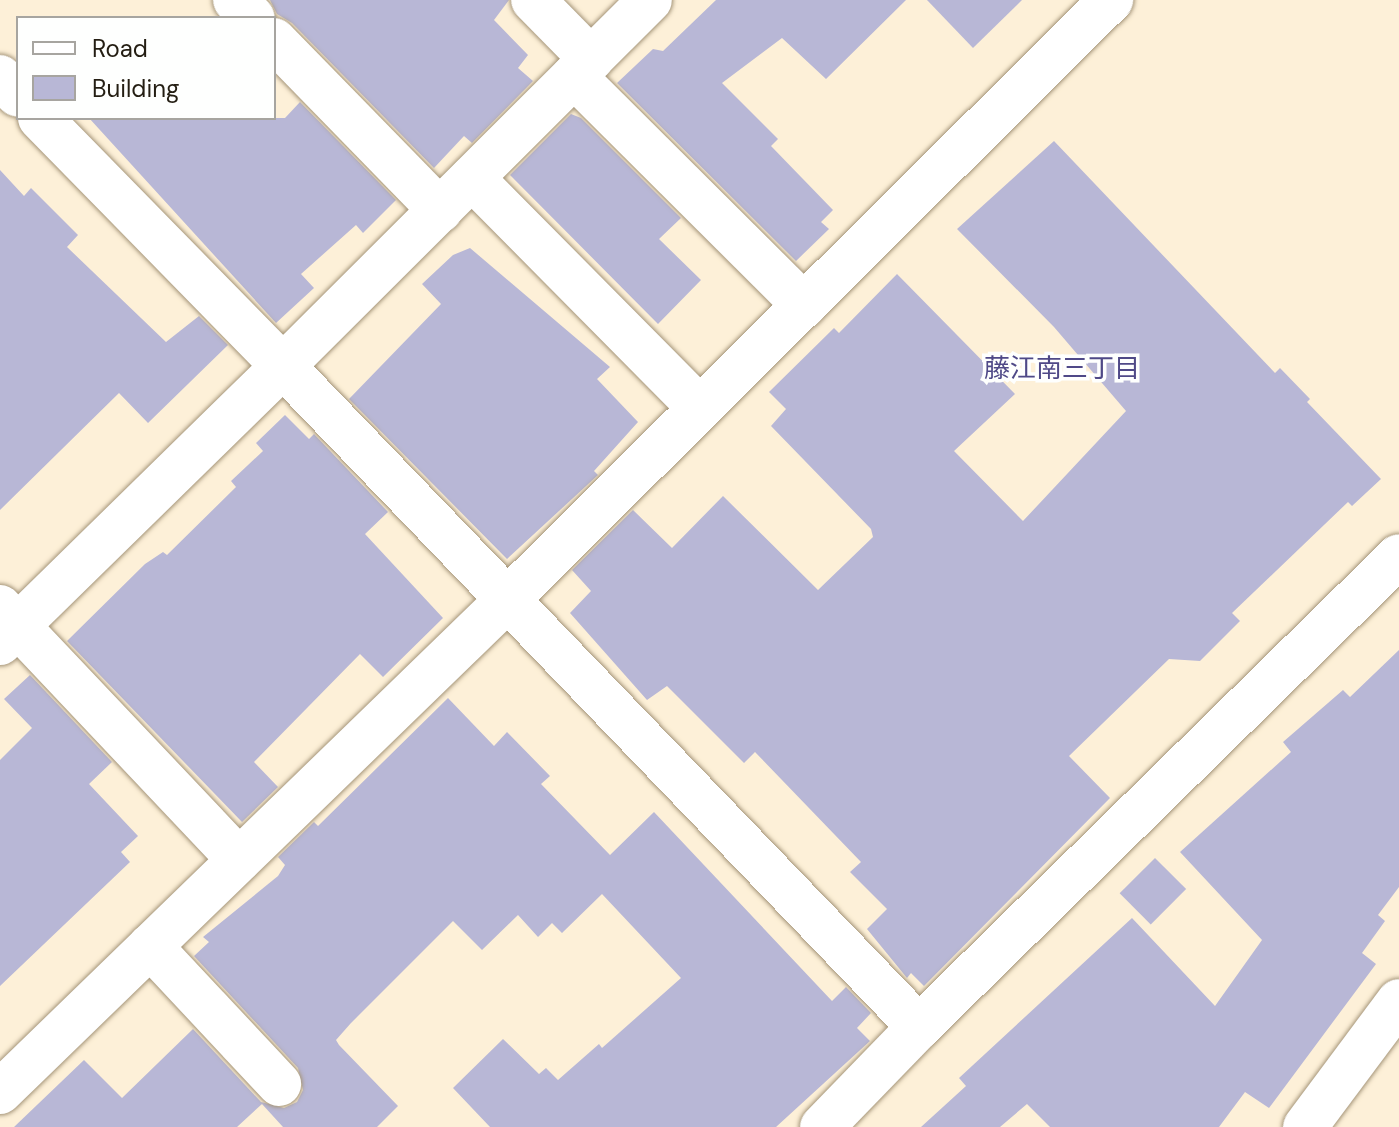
<!DOCTYPE html>
<meta charset="utf-8">
<style>
body{margin:0}
#map{position:relative;width:1399px;height:1127px;overflow:hidden;background:#fdf0d8;font-family:"DM Sans","Noto Sans JP",sans-serif}
div>[style]{position:absolute}
[style*='--x']{left:calc(var(--x)*1px);top:calc(var(--y)*1px);width:calc(var(--w)*1px);rotate:calc(var(--a)*1deg)}
.building>*{inset:0;background:#b8b7d6;transform-origin:0 0}
.roads{filter:drop-shadow(0 0 2px #a59579) drop-shadow(0 0 2px #a59579)}
.minor>*{height:44px;margin:-22px;padding:0 22px;transform-origin:22px;border-radius:22px;background:#fff}
span{translate:-50% -50%;white-space:nowrap;text-align:center;line-height:1.15;-webkit-text-stroke:7px #fefffe;paint-order:stroke}
.neighbourhood-label{font-size:26px;color:#4f4987}
.legend{position:absolute;left:16px;top:16px;width:260px;height:104px;box-sizing:border-box;background:#fefffe;border:2px solid #a7a5a0;margin:0;padding:10px 14px;list-style:none;font-size:24px;color:#241e13}
.legend li{display:flex;align-items:center;gap:16px;height:40px}
.legend b{width:40px;border:2px solid #a7a5a0}
</style>
<div id="map">
<div class="building">
<i style="clip-path:polygon(270px 0,509px 0,494px 20px,528px 55px,518px 68px,533px 81px,472px 143px,464px 136px,434px 168px,292px 23px,277px 14px)"></i>
<i style="clip-path:polygon(716px 0,906px 0,826px 79px,782px 38px,722px 83px,778px 139px,771px 146px,833px 210px,821px 222px,829px 229px,796px 261px,617px 83px,653px 49px,663px 51px)"></i>
<i style="clip-path:polygon(927px 0,1022px 0,973px 48px)"></i>
<i style="clip-path:polygon(300px 102px,396px 200px,363px 233px,356px 225px,301px 274px,314px 288px,276px 323px,89px 118px,285px 118px)"></i>
<i style="clip-path:polygon(571px 114px,581px 118px,681px 218px,659px 239px,701px 280px,658px 324px,510px 175px)"></i>
<i style="clip-path:polygon(1054px 141px,1275px 373px,1280px 368px,1310px 399px,1307px 402px,1381px 479px,1352px 506px,1348px 502px,1232px 613px,1240px 621px,1200px 661px,1169px 659px,1069px 756px,1110px 798px,924px 986px,911px 973px,907px 978px,867px 929px,887px 909px,850px 872px,861px 862px,755px 752px,744px 763px,667px 686px,647px 700px,570px 613px,591px 591px,572px 570px,633px 510px,672px 548px,723px 496px,818px 590px,873px 537px,871px 529px,771px 426px,786px 409px,769px 392px,834px 328px,839px 333px,897px 274px,1015px 394px,954px 451px,1023px 521px,1126px 411px,1054px 327px,957px 229px)"></i>
<i style="clip-path:polygon(0 170px,24px 196px,31px 188px,78px 235px,67px 247px,166px 342px,199px 316px,228px 345px,148px 423px,119px 393px,0 510px)"></i>
<i style="clip-path:polygon(470px 248px,610px 367px,597px 379px,638px 422px,594px 471px,598px 475px,507px 559px,349px 399px,441px 304px,422px 284px,453px 255px)"></i>
<i style="clip-path:polygon(285px 415px,309px 439px,314px 434px,388px 512px,365px 534px,443px 618px,383px 677px,360px 654px,254px 762px,278px 787px,242px 822px,67px 641px,145px 564px,163px 552px,167px 555px,236px 487px,231px 481px,263px 451px,256px 443px)"></i>
<i style="clip-path:polygon(1399px 650px,1399px 887px,1378px 915px,1385px 921px,1362px 953px,1376px 964px,1269px 1108px,1245px 1092px,1219px 1127px,1050px 1127px,1027px 1104px,1000px 1127px,921px 1127px,966px 1086px,959px 1078px,1132px 918px,1215px 1006px,1262px 940px,1180px 852px,1291px 752px,1283px 742px,1343px 690px,1350px 697px)"></i>
<i style="clip-path:polygon(30px 675px,112px 762px,89px 784px,138px 836px,121px 852px,130px 862px,0 986px,0 760px,32px 728px,4px 699px)"></i>
<i style="clip-path:polygon(448px 698px,494px 746px,507px 732px,550px 776px,541px 784px,610px 855px,654px 812px,832px 1001px,846px 987px,871px 1013px,857px 1028px,870px 1041px,776px 1127px,490px 1127px,453px 1088px,503px 1039px,539px 1074px,546px 1068px,558px 1080px,599px 1044px,602px 1048px,681px 978px,602px 894px,562px 933px,552px 923px,538px 937px,518px 915px,482px 950px,453px 921px,351px 1023px,336px 1040px,339px 1045px,398px 1106px,377px 1127px,283px 1127px,262px 1104px,237px 1127px,14px 1127px,84px 1060px,122px 1098px,193px 1029px,261px 1102px,284px 1108px,297px 1102px,303px 1090px,298px 1068px,194px 956px,209px 942px,203px 937px,278px 876px,285px 865px,278px 857px,314px 822px,318px 826px)"></i>
<i style="left:1155px;top:858px;width:44px;height:50px;rotate:45deg"></i>
</div>
<div class="roads">
<div class="minor">
<i style="--x:235;--y:0;--w:25;--a:45"></i>
<i style="--x:533;--y:0;--w:83;--a:45.5"></i>
<i style="--x:274;--y:40;--w:238;--a:45.7"></i>
<i style="--x:574;--y:76;--w:325;--a:44.9"></i>
<i style="--x:0;--y:77;--w:25;--a:45"></i>
<i style="--x:40;--y:118;--w:347;--a:45.6"></i>
<i style="--x:283;--y:366;--w:518;--a:-44.92"></i>
<i style="--x:472;--y:178;--w:324;--a:45.3"></i>
<i style="--x:0;--y:607;--w:348;--a:46.6"></i>
<i style="--x:0;--y:643;--w:396;--a:-44.4"></i>
<i style="--x:283;--y:366;--w:917;--a:46.1"></i>
<i style="--x:919;--y:1027;--w:672;--a:-44.46"></i>
<i style="--x:150;--y:946;--w:189;--a:46.9"></i>
<i style="--x:0;--y:1092;--w:709;--a:-44.14"></i>
<i style="--x:509;--y:598;--w:849;--a:-44.81"></i>
<i style="--x:822;--y:1127;--w:139;--a:-45.9"></i>
<i style="--x:1305;--y:1127;--w:157;--a:-53.3"></i>
</div>
</div>
<div class="neighbourhood-label">
<span style="left:1062px;top:369px">藤江南三丁目</span>
</div>
<ul class="legend">
<li><b style="height:10px;background:#fff"></b>Road</li>
<li><b style="height:22px;background:#b8b7d6"></b>Building</li>
</ul>
</div>
